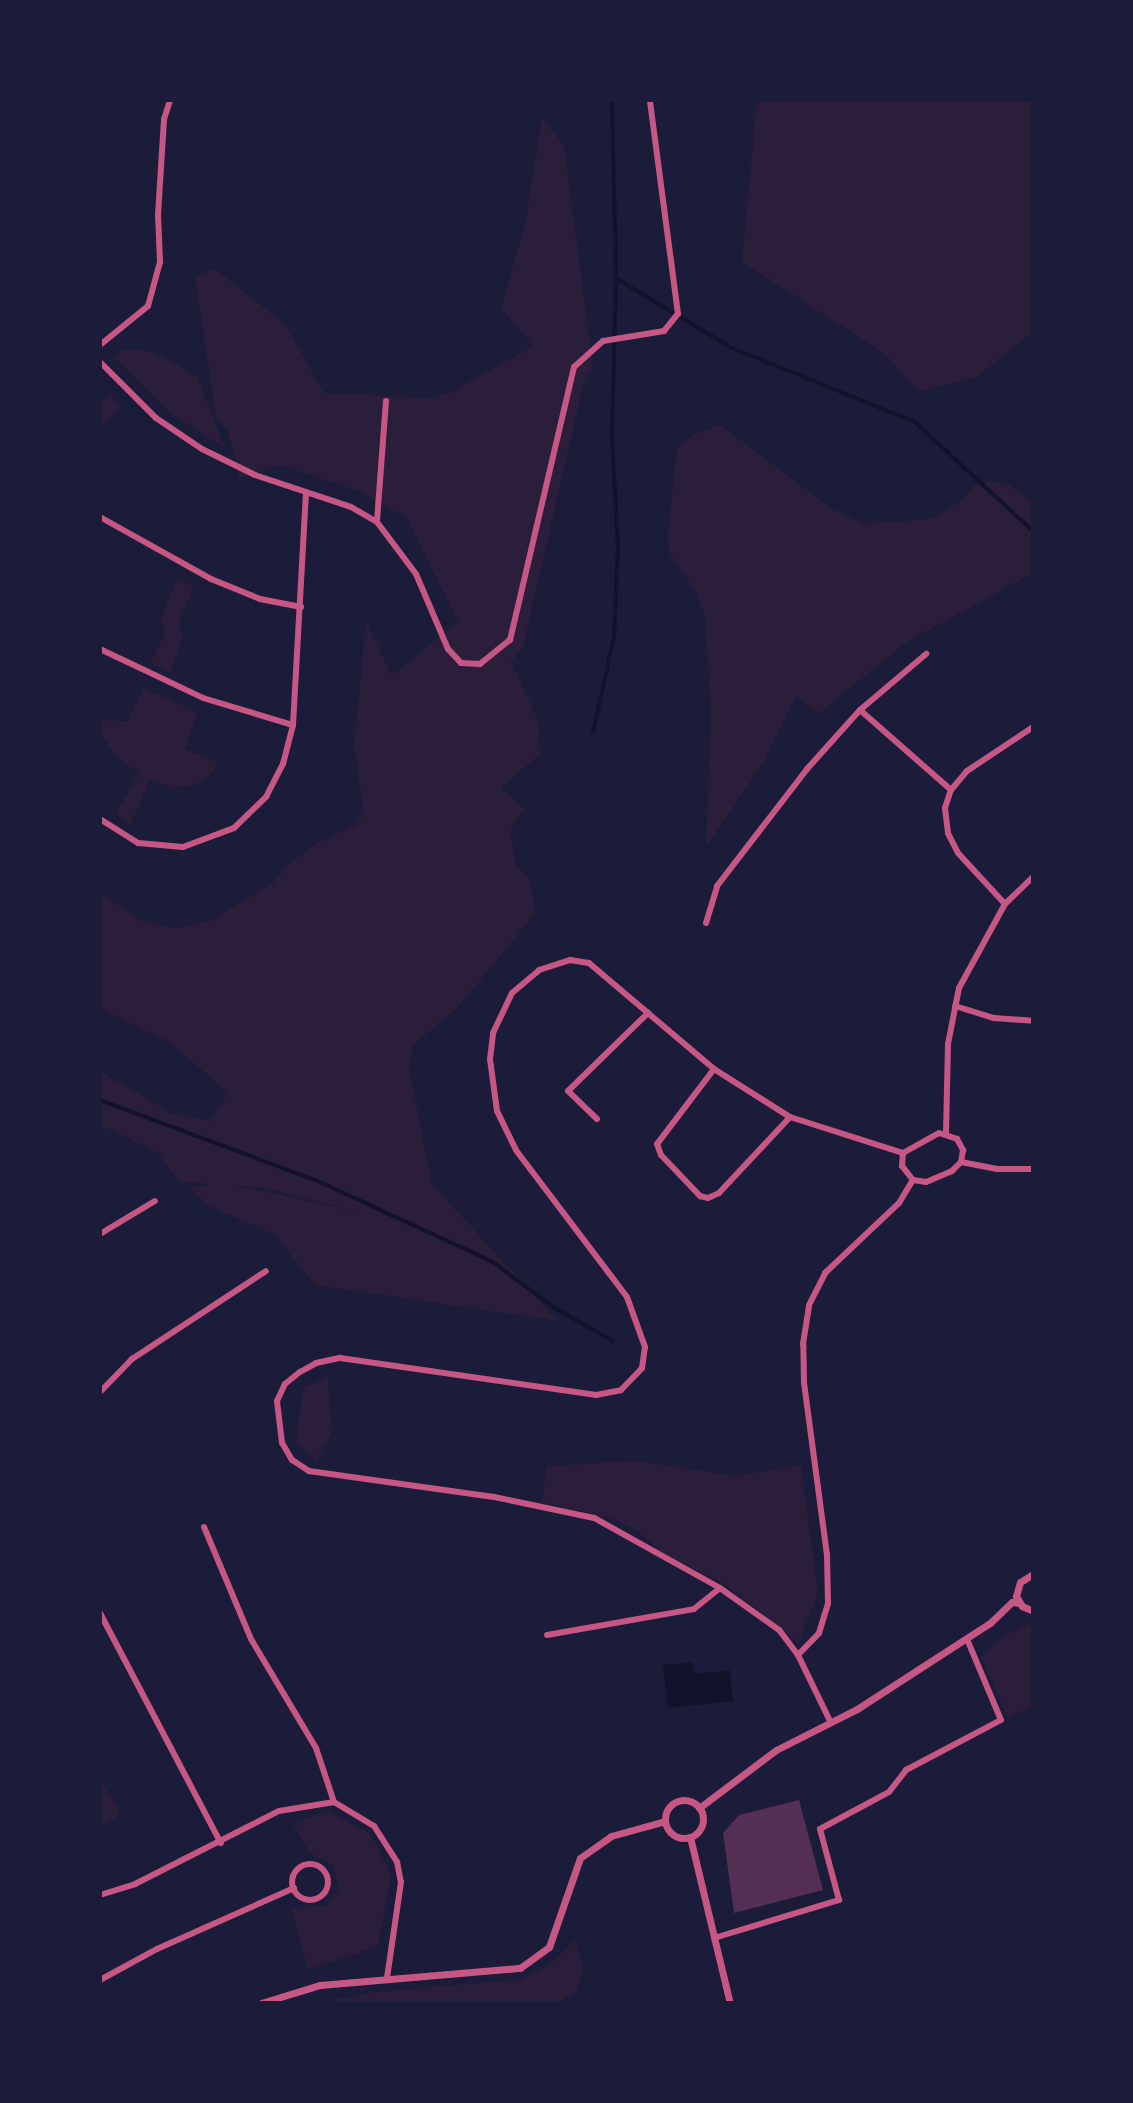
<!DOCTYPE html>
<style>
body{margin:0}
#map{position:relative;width:1133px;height:2103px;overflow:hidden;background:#1b1b3a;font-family:"Source Sans 3",sans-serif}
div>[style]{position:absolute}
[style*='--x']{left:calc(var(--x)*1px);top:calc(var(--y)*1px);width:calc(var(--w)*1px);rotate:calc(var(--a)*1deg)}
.green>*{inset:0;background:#2a1e3b}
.water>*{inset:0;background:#12122b}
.stream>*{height:3.5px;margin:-1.75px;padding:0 1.75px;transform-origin:1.75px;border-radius:1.75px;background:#12122b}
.building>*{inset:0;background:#542f53}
.minor>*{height:6px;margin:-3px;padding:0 3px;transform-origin:3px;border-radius:3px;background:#c65784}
.minor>.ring{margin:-3px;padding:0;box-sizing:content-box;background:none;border:6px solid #c65784;border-radius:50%}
.tertiary>*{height:7px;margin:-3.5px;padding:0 3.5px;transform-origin:3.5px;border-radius:3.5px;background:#c65784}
.tertiary>.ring{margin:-3.5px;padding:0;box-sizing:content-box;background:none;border:7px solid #c65784;border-radius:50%}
span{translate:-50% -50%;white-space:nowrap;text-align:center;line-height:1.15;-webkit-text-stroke:5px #1b1b3a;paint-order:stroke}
.frame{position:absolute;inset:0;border:102px solid #1b1b3a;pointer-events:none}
</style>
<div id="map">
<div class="green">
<i style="clip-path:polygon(757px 100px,1033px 100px,1033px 332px,978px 376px,920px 392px,882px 352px,742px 262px)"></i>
<i style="clip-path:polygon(evenodd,542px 118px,564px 145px,593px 366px,584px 382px,523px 647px,511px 662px,538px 719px,540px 754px,501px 788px,524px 808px,510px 832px,516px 864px,530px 879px,535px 914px,458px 1007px,413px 1045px,409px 1068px,432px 1184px,558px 1321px,315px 1285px,275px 1235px,209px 1206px,190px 1188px,212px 1184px,179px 1182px,158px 1153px,100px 1125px,100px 1071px,171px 1113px,210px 1121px,228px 1093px,168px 1041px,100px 1009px,100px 893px,143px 922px,177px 928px,210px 921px,273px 883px,286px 866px,314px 845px,356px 825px,364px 813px,354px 746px,366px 621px,392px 675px,458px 622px,406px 517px,359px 491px,281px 465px,239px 478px,228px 431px,216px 417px,195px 277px,214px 268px,285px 324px,324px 393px,432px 398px,450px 393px,533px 346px,501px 308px,526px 220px,542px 118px,228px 1185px,260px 1187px,367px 1214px,254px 1189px,228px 1185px)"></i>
<i style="clip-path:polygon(138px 349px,155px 353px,197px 376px,225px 448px,170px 413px,114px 358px,121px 350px)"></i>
<i style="clip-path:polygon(110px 394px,121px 408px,100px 428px,100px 403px)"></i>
<i style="clip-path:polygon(720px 425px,834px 510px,864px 524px,931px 519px,960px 502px,975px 485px,990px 481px,1008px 484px,1033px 503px,1033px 573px,907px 642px,818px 714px,796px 696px,763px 763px,706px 847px,711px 713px,705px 617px,696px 592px,670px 554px,667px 538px,677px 449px,693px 435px)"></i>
<i style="clip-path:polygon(178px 577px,194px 587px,178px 625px,183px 637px,170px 673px,150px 663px,166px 631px,160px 620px)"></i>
<i style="clip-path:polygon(143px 688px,198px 712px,185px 749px,218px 762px,210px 775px,197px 784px,172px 788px,150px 779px,130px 826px,116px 814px,139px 773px,115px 756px,101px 733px,100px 720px,128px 721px)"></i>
<i style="clip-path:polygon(328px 1377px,332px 1432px,316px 1461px,296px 1442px,303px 1388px)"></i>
<i style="clip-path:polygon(639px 1461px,734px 1476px,801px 1465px,818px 1592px,799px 1643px,724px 1584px,661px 1552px,638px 1531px,610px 1518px,542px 1502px,547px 1466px)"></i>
<i style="clip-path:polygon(1033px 1623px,1033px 1706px,1008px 1717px,981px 1658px,1001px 1637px)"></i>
<i style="clip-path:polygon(100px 1779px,121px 1814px,100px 1827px)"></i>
<i style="clip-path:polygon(326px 1810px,371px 1834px,391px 1875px,378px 1946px,308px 1970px,291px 1908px,326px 1906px,339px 1888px,332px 1865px,310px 1853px,293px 1824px)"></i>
<i style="clip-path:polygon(575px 1940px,584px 1970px,576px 1992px,557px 2003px,319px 2003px,368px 1993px,522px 1979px,551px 1964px)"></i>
</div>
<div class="water">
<i style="clip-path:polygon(693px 1662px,695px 1674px,730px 1670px,733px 1701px,668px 1708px,663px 1665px)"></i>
</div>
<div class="stream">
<i style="--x:616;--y:278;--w:135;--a:31.1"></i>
<i style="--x:732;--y:348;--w:196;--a:21.9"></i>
<i style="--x:914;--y:421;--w:162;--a:42.7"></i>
<i style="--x:593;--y:733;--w:98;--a:-77.7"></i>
<i style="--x:614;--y:637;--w:90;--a:-87.5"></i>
<i style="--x:618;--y:547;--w:109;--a:-93.2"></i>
<i style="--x:612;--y:438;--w:160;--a:-88.6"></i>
<i style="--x:616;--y:278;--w:178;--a:-91.3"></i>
<i style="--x:100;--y:1100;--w:233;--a:20.4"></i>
<i style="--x:318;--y:1181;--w:193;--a:24.8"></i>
<i style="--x:493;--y:1262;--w:77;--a:36.6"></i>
<i style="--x:555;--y:1308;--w:67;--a:29.6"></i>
</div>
<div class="building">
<i style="clip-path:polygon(799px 1800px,823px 1890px,734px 1913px,723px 1833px,739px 1815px)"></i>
</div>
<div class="minor">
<i style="--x:100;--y:345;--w:62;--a:-39.1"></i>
<i style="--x:148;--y:306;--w:46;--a:-74.7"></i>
<i style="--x:160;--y:262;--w:47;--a:-92.4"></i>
<i style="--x:158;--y:215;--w:96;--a:-86.4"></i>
<i style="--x:164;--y:119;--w:20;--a:-72"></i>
<i style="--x:100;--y:362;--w:79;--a:45"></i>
<i style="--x:156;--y:418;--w:55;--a:34"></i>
<i style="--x:202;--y:449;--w:59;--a:26.1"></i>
<i style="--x:255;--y:475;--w:101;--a:18.4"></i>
<i style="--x:351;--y:507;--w:30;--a:30"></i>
<i style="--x:386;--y:401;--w:121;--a:94.3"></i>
<i style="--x:377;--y:522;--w:65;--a:53.1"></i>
<i style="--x:416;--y:574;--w:82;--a:66.9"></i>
<i style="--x:448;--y:649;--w:19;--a:47"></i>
<i style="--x:461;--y:663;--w:19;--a:3"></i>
<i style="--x:480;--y:664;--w:38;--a:-39"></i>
<i style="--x:510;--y:640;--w:280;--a:-76.8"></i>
<i style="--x:574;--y:367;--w:39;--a:-42"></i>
<i style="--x:603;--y:341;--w:62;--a:-9.3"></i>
<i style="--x:664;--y:331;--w:22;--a:-51"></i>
<i style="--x:678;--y:314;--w:216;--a:-97.5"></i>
<i style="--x:100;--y:517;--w:127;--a:29.2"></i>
<i style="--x:211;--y:579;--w:53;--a:22.2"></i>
<i style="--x:260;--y:599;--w:42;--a:11"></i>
<i style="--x:100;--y:649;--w:114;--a:25.4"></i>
<i style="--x:203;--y:698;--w:94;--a:16.7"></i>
<i style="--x:860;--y:710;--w:121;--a:41.3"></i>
<i style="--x:100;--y:819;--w:45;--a:32.3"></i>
<i style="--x:138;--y:843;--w:45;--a:5.1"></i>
<i style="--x:183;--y:847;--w:54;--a:-20.4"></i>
<i style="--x:234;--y:828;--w:45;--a:-44.1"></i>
<i style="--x:266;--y:797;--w:37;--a:-63"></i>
<i style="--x:283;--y:764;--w:40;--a:-75.6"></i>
<i style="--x:293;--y:725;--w:232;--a:-86.8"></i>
<i style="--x:1005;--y:904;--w:69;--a:-132.7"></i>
<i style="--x:958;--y:853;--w:22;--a:-117"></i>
<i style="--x:948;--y:833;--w:25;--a:-97"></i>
<i style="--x:945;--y:808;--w:19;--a:-72"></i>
<i style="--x:951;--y:790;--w:25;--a:-50"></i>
<i style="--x:967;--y:771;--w:79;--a:-33.7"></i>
<i style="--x:706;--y:923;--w:39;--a:-73"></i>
<i style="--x:717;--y:886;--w:148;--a:-52.4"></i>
<i style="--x:807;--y:769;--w:79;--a:-48.1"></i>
<i style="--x:860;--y:710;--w:87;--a:-40.3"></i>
<i style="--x:955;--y:1006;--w:41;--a:17.1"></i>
<i style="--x:994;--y:1018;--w:39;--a:4"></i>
<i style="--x:714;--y:1069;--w:94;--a:127.2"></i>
<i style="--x:657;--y:1144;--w:12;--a:70"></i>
<i style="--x:661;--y:1155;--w:57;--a:46.4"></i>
<i style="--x:700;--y:1196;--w:8;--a:14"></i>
<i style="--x:708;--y:1198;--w:12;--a:-24"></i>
<i style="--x:719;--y:1193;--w:104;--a:-46.9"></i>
<i style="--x:597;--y:1119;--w:40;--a:-136"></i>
<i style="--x:568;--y:1091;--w:112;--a:-44.3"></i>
<i style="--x:939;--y:1133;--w:19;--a:18"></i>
<i style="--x:957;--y:1139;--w:13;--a:61"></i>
<i style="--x:963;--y:1150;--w:12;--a:99"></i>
<i style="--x:961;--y:1162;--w:13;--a:135"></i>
<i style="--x:952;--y:1171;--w:28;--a:157"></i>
<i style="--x:926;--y:1182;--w:13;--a:-171"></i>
<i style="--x:913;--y:1180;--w:18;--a:-128"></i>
<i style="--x:902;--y:1166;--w:13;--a:-86"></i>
<i style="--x:903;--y:1153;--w:41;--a:-29.1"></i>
<i style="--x:946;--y:1133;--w:89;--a:-88.7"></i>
<i style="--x:948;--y:1044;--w:57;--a:-78.9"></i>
<i style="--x:959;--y:988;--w:96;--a:-61.3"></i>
<i style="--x:1005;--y:904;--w:39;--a:-44"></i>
<i style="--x:961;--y:1162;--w:37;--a:11"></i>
<i style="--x:997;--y:1169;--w:36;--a:0"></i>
<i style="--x:100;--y:1234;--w:64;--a:-31"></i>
<i style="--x:100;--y:1392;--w:46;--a:-45.9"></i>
<i style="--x:132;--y:1359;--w:160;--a:-33.3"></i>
<i style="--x:204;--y:1527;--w:121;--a:67.2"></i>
<i style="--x:251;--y:1639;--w:127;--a:59.2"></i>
<i style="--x:316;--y:1748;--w:57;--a:71.6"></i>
<i style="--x:100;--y:1613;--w:260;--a:62.3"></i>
<i style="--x:547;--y:1635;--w:149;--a:-10"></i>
<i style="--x:694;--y:1609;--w:33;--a:-39"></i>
<i style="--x:798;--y:1655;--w:30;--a:-46"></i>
<i style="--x:819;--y:1633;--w:31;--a:-73"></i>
<i style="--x:828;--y:1603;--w:48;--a:-91.2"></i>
<i style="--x:827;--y:1555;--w:174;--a:-97.6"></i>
<i style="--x:804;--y:1383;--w:39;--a:-91"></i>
<i style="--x:803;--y:1344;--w:39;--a:-81"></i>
<i style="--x:809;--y:1305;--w:36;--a:-63"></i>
<i style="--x:825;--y:1273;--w:102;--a:-43.4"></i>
<i style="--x:899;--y:1203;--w:27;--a:-59"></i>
<i style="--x:831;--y:1723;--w:76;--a:-115.9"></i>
<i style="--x:798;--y:1655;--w:31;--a:-127"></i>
<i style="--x:779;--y:1630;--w:72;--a:-144.6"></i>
<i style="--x:720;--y:1588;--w:144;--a:-150.9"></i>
<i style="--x:594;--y:1518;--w:102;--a:-168.1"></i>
<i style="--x:494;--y:1497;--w:187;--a:-172"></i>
<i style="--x:309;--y:1471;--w:20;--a:-147"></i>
<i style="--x:292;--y:1460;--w:20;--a:-120"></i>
<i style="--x:282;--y:1443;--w:42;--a:-96.8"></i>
<i style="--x:277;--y:1401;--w:19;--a:-65"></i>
<i style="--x:285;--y:1384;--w:19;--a:-39"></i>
<i style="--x:300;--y:1372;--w:18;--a:-29"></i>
<i style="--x:316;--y:1363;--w:25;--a:-12"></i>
<i style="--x:340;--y:1358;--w:259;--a:8.2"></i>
<i style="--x:596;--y:1395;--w:25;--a:-11"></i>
<i style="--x:621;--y:1390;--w:30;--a:-46"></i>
<i style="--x:642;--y:1368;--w:21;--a:-82"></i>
<i style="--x:645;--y:1347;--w:53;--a:-109.8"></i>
<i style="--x:627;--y:1297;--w:184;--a:-127.1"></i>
<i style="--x:516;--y:1150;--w:43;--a:-116"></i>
<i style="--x:497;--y:1111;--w:52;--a:-97.7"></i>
<i style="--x:490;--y:1059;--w:26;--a:-83"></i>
<i style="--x:493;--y:1033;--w:44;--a:-64.6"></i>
<i style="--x:512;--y:993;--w:35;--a:-40"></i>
<i style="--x:539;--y:970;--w:33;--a:-18"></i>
<i style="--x:570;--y:960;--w:19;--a:9"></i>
<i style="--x:589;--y:963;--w:164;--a:40.3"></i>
<i style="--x:714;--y:1069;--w:90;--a:32.3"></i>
<i style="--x:790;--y:1117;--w:119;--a:17.7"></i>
<i class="ring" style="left:292px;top:1864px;width:30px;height:30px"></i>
<i style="--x:100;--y:1895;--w:37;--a:-17"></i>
<i style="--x:135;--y:1884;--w:161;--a:-26.9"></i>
<i style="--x:279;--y:1811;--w:56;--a:-9.3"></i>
<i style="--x:334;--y:1802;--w:47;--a:31"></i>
<i style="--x:374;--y:1826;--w:43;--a:57.4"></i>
<i style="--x:397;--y:1862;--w:20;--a:79"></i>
<i style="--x:401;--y:1882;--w:97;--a:98.3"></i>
<i style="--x:714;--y:1938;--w:131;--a:-16.9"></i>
<i style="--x:839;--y:1900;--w:73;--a:-105"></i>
<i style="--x:820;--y:1829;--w:78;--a:-28.2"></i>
<i style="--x:889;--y:1792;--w:28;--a:-52"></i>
<i style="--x:906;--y:1770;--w:107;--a:-27.8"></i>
<i style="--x:1001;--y:1720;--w:88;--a:-112.8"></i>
<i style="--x:100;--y:1980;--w:65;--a:-28.5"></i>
<i style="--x:157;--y:1949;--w:150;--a:-24"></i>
</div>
<div class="tertiary">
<i style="--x:1033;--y:1574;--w:15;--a:148"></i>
<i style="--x:1020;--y:1582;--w:15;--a:106"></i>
<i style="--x:1016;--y:1596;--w:12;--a:59"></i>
<i style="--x:1022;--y:1606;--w:12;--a:24"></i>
<i class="ring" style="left:665px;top:1800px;width:31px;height:31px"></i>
<i style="--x:699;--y:1808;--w:96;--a:-37"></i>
<i style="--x:776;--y:1750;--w:91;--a:-26.8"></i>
<i style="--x:857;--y:1709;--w:158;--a:-32.9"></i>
<i style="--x:990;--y:1623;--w:30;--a:-44"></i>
<i style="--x:1012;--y:1602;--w:7;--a:8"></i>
<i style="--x:690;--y:1837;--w:171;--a:76.5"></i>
<i style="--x:261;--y:2003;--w:62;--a:-17"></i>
<i style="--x:320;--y:1985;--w:201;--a:-4.9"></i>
<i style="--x:520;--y:1968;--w:36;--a:-36"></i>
<i style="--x:549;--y:1947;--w:94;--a:-70.8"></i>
<i style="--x:580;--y:1858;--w:38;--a:-35"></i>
<i style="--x:611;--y:1836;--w:56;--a:-15.5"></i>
</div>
<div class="frame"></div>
</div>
